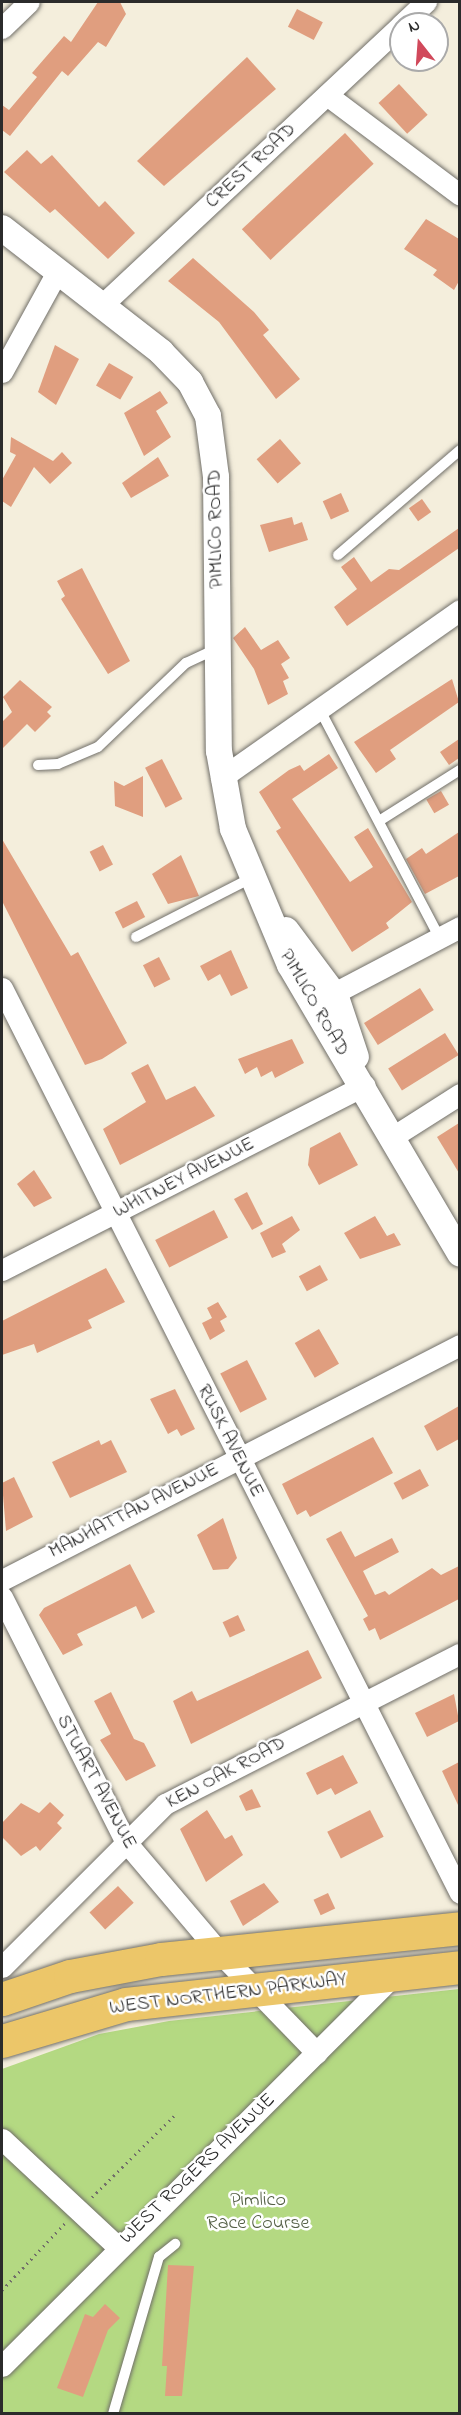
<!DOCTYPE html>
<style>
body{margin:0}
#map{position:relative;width:461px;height:2415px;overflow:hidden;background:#f4eedc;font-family:"Indie Flower",sans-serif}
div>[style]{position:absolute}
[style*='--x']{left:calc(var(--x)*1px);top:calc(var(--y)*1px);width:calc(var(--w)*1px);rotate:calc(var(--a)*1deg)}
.green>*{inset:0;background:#b4d982}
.building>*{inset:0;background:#e09e7f;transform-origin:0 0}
.path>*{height:3px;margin-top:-1.5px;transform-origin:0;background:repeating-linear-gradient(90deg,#716f69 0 1.5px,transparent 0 6px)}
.roads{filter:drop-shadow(0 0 2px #716f69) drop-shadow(0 0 2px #716f69)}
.service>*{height:10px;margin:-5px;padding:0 5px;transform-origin:5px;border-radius:5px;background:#fff}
.minor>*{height:21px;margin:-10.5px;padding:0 10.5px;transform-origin:10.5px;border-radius:10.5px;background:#fff}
.tertiary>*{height:26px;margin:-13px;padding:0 13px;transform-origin:13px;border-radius:13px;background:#fff}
.primary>*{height:33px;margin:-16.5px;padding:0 16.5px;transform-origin:16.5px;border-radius:16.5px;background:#ecc669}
span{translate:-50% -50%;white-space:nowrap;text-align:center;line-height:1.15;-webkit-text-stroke:5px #fff;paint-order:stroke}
.street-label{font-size:20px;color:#2b2b2b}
.park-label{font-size:20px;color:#545f45}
.frame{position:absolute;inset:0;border:3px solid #2b2b2b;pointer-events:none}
.north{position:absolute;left:389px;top:12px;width:60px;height:60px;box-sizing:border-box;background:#fff;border:2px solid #aaa;border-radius:50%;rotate:343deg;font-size:16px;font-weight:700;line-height:24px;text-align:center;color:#2b2b2b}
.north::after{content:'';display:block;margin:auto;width:21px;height:27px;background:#d1495b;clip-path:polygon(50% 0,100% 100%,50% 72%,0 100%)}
</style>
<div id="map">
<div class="green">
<i style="clip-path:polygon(459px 1989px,459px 2413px,2px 2413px,2px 2069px,99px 2034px,169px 2021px)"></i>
</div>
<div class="building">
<i style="clip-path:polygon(98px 2px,120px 2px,126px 14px,106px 47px,98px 42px,68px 76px,62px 71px,10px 136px,2px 130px,2px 105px,9px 110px,37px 77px,32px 73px,64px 36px,71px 42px)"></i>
<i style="left:297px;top:9px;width:29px;height:20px;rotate:27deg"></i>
<i style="clip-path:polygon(247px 57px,276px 89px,164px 186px,137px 161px)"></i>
<i style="left:399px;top:84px;width:42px;height:28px;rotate:47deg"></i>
<i style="left:345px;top:133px;width:42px;height:141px;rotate:47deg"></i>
<i style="clip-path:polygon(27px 150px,41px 164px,52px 155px,99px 207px,105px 201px,135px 233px,108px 259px,55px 209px,50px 213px,4px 172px)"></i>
<i style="clip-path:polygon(426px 219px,459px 239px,459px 281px,454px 290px,433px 275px,437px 270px,404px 249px)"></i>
<i style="clip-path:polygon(193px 258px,254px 312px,269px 330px,263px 335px,300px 379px,276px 399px,219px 322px,168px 281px)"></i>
<i style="clip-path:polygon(55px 345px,79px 359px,56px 405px,38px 392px)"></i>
<i style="left:109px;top:363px;width:28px;height:26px;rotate:30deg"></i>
<i style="clip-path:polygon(160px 391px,168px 403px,156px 411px,171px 437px,144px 456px,124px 413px)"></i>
<i style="clip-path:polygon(11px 437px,53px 461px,62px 452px,72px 463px,50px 484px,34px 467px,11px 507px,2px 501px,2px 480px,16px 455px,10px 452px)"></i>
<i style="left:280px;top:439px;width:32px;height:31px;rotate:49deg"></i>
<i style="clip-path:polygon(158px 457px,169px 476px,131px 498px,122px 483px)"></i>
<i style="left:341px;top:493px;width:20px;height:20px;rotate:66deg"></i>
<i style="left:422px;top:499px;width:16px;height:16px;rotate:55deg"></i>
<i style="clip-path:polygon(292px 517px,294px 525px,302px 522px,308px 540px,269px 552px,260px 525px)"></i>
<i style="clip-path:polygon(459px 528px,459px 548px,347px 626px,334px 607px,357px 589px,341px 567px,354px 557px,371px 582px,389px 569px,399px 570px)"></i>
<i style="clip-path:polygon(82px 568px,130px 661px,108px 674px,61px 599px,65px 596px,57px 581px)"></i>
<i style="clip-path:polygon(245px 627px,261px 650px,278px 640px,290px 658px,281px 664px,289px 678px,283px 681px,288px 694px,268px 705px,254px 669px,233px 638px)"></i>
<i style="clip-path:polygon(452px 679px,459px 702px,390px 750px,396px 759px,376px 773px,354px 742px)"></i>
<i style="clip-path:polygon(20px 680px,52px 707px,47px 712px,51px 716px,35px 732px,27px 724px,2px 749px,2px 722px,12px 712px,3px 697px)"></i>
<i style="clip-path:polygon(459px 739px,459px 758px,449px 765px,440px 752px)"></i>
<i style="clip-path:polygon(329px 754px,338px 768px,292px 799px,350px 882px,373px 867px,354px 837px,368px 828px,412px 902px,386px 923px,389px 928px,352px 952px,276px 831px,281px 828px,259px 792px,289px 770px,300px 765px,304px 771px)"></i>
<i style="left:162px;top:759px;width:45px;height:19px;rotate:63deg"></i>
<i style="clip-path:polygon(143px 776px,143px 817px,115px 806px,114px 781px,124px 786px)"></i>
<i style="left:441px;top:791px;width:16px;height:17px;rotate:60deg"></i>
<i style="clip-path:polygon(459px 832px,459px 876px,425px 894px,406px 859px,422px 848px,426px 854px)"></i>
<i style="clip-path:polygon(2px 839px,71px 956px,78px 952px,127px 1043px,102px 1059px,85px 1065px,2px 901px)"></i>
<i style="left:103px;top:845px;width:22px;height:15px;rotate:63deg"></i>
<i style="clip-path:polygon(181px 855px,199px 896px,168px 904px,152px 874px)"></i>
<i style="left:137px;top:901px;width:18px;height:25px;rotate:63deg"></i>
<i style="clip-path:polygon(231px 950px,248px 988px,231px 996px,220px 974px,208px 981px,200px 966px)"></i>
<i style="left:159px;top:957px;width:25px;height:18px;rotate:63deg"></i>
<i style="left:420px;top:988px;width:26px;height:66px;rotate:58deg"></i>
<i style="left:445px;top:1033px;width:26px;height:67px;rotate:58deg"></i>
<i style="clip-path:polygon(292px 1039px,304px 1063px,275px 1078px,272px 1071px,261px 1077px,257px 1067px,245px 1074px,238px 1059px)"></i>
<i style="clip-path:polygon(148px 1064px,166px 1100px,195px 1086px,215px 1116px,120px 1165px,103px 1129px,146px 1102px,131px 1073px)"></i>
<i style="clip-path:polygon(459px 1123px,459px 1173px,437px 1137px)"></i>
<i style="clip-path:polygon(340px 1132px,358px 1165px,319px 1185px,308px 1165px,310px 1148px)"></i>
<i style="clip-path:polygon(34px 1170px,52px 1198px,34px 1207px,17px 1184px)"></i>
<i style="clip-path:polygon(247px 1192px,263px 1224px,252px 1230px,234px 1199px)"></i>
<i style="left:214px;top:1210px;width:31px;height:66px;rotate:63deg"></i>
<i style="clip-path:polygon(292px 1216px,300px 1230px,282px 1244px,286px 1252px,272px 1258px,260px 1233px)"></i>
<i style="clip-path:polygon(375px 1216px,387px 1236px,394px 1233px,401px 1245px,360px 1259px,344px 1233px)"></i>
<i style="left:320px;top:1265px;width:17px;height:24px;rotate:62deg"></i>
<i style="clip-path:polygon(106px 1268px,125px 1302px,88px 1320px,92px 1328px,37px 1353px,34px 1344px,2px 1355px,2px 1321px)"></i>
<i style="clip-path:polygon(218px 1302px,227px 1317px,220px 1321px,225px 1331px,210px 1340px,202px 1323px,212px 1318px,207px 1308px)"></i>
<i style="left:319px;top:1329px;width:40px;height:28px;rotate:60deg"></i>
<i style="left:247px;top:1360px;width:44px;height:30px;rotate:63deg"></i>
<i style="clip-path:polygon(175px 1389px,195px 1429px,181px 1436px,177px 1429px,168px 1434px,150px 1399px)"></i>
<i style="clip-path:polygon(459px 1406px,459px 1439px,437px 1451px,424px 1426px)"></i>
<i style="clip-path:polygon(373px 1437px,393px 1473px,310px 1517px,306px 1510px,297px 1515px,282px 1484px)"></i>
<i style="clip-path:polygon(99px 1440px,101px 1445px,111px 1440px,127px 1472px,70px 1498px,52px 1462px)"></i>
<i style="left:420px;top:1469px;width:19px;height:30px;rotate:62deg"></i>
<i style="clip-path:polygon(14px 1477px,33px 1517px,6px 1531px,2px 1483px)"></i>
<i style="clip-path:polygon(223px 1518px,237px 1558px,228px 1569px,213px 1570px,197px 1535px)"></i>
<i style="clip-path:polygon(341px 1531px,355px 1557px,392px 1538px,399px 1552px,363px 1571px,375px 1595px,385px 1591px,389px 1595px,432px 1568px,441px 1575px,459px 1566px,459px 1599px,380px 1640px,375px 1628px,369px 1631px,363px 1619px,368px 1616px,326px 1539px)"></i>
<i style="clip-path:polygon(130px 1564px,155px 1612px,142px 1619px,136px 1606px,77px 1634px,83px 1645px,63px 1655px,39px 1615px,44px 1608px)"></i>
<i style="left:238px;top:1615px;width:17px;height:17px;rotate:65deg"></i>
<i style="clip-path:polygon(308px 1650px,322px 1678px,191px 1744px,173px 1701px,192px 1691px,197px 1701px)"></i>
<i style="clip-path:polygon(111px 1692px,134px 1739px,144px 1743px,156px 1766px,126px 1781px,100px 1740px,111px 1734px,94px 1701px)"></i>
<i style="clip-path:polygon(454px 1694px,459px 1721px,427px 1737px,415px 1713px)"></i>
<i style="clip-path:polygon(343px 1755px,358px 1783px,335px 1795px,331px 1788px,317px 1795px,306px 1773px)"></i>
<i style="clip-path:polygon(459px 1762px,459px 1807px,442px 1771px)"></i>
<i style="clip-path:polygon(252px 1789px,261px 1807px,246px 1811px,239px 1796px)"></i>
<i style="clip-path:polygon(50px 1802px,64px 1815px,57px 1823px,62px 1828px,40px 1851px,36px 1846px,21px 1856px,2px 1837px,2px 1823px,21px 1803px,39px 1813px)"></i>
<i style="clip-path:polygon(207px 1810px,225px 1839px,232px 1835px,243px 1855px,206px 1882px,180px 1829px)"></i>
<i style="left:370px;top:1810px;width:30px;height:48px;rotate:63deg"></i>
<i style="clip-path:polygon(264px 1883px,279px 1902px,243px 1926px,230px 1901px)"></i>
<i style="left:118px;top:1886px;width:23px;height:39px;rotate:47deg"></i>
<i style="left:328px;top:1893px;width:17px;height:16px;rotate:65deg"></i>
<i style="clip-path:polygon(168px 2265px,194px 2266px,182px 2396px,165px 2396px,167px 2366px,162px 2366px)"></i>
<i style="clip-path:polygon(105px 2304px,120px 2318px,108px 2330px,83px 2397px,57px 2388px,85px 2314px,93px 2317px)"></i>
</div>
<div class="path">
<i style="--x:92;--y:2197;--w:118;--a:-44.7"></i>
<i style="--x:2;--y:2290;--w:93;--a:-46.7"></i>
</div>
<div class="roads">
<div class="service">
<i style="--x:338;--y:555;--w:161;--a:-40.7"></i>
<i style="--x:320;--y:710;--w:259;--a:62.3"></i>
<i style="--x:38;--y:765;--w:20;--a:-3"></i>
<i style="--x:58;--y:764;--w:43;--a:-23"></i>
<i style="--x:98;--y:747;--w:122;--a:-43.7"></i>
<i style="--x:186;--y:663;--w:33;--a:-25"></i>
<i style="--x:379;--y:821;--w:96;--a:-32.2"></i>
<i style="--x:136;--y:937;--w:131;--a:-27.1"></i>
<i style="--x:113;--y:2414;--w:164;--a:-73.7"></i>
<i style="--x:159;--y:2257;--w:21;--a:-39"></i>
</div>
<div class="minor">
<i style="--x:402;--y:24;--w:33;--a:-43"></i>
<i style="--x:2;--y:28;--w:37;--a:-44"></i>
<i style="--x:327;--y:95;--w:166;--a:36.9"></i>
<i style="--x:101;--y:306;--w:411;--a:-43.1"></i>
<i style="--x:2;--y:372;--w:114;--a:-61.2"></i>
<i style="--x:221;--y:778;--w:292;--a:-35.1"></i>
<i style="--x:2;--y:988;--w:1014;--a:63.16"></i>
<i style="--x:321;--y:1000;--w:157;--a:-27.7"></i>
<i style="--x:394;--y:1136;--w:78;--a:-32.5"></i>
<i style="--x:2;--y:1270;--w:407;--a:-27"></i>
<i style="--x:2;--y:1580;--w:515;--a:-27.16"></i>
<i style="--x:2;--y:1597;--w:273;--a:63.2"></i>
<i style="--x:125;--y:1841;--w:147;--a:49.7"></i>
<i style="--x:220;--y:1953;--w:139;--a:45.9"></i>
<i style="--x:2;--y:1967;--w:231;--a:-45"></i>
<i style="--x:165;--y:1804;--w:331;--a:-27"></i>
<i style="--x:2;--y:2139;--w:158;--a:43"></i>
<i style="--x:2;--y:2366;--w:555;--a:-44.93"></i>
</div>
<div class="tertiary">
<i style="--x:2;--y:228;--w:202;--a:37.9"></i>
<i style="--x:161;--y:352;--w:42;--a:46"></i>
<i style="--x:190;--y:382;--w:38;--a:62"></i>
<i style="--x:208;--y:416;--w:62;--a:82.5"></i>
<i style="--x:216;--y:477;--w:274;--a:89.4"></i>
<i style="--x:219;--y:751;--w:79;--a:79.8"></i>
<i style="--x:233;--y:829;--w:147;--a:67.3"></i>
<i style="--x:290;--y:965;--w:335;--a:59.5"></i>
<i style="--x:286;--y:930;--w:84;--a:53.3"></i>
<i style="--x:336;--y:997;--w:63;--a:71.6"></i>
</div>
<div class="primary">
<i style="--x:2;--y:1999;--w:72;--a:-18.7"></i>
<i style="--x:70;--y:1976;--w:93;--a:-10.6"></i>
<i style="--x:161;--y:1959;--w:301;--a:-5.9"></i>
<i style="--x:2;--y:2041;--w:129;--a:-16.6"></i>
<i style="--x:126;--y:2004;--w:336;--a:-6.3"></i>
</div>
</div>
<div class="street-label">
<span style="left:251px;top:166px;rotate:-43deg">CREST ROAD</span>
<span style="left:216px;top:529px;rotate:-91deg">PIMLICO ROAD</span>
<span style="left:314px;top:1003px;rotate:60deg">PIMLICO ROAD</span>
<span style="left:184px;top:1178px;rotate:-27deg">WHITNEY AVENUE</span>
<span style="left:230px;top:1441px;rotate:63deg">RUSK AVENUE</span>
<span style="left:134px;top:1511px;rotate:-27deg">MANHATTAN AVENUE</span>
<span style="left:226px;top:1773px;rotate:-28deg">KEN OAK ROAD</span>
<span style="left:96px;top:1782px;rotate:62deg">STUART AVENUE</span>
<span style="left:228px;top:1994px;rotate:-7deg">WEST NORTHERN PARKWAY</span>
<span style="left:198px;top:2169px;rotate:-44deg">WEST ROGERS AVENUE</span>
</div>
<div class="park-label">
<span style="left:258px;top:2212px">Pimlico<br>Race Course</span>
</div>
<div class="frame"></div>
<div class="north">N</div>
</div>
